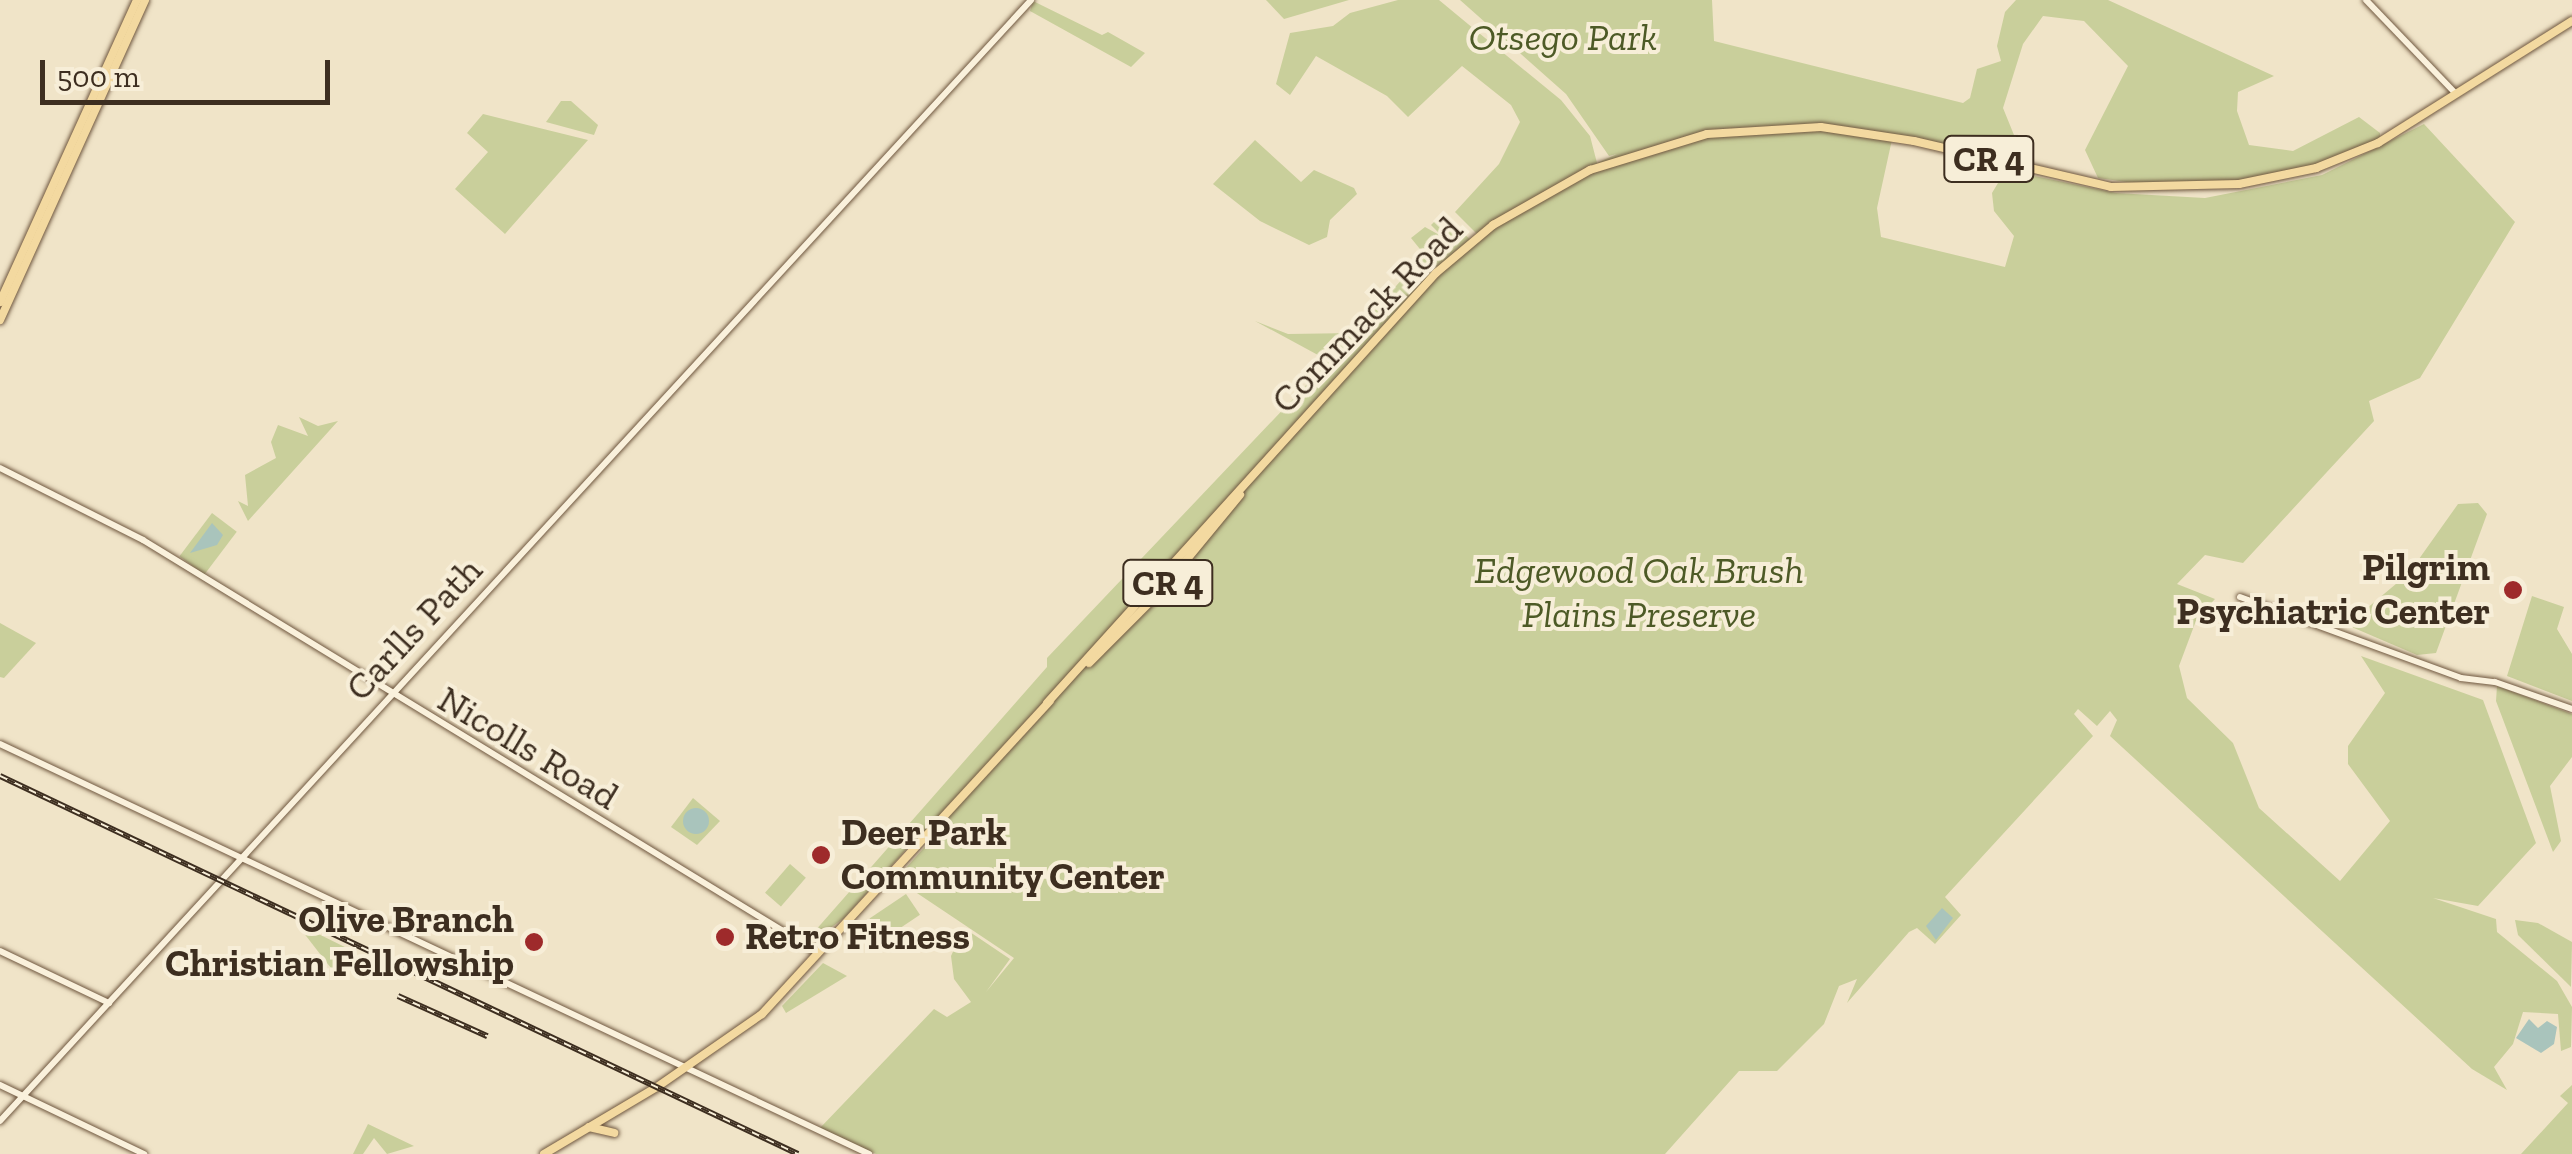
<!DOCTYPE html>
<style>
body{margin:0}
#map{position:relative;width:2572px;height:1154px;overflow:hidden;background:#f0e4c8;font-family:"Zilla Slab",serif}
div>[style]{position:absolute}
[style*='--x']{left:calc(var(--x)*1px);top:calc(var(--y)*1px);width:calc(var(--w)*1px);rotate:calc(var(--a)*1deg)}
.green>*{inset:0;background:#c9cf9b;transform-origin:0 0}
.water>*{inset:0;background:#a9c4bc}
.round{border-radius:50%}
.roads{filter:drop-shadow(0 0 2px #6f573f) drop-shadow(0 0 2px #6f573f)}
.secondary>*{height:6px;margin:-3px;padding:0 3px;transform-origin:3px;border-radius:3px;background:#faf1dc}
.primary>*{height:8px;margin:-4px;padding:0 4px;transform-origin:4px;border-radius:4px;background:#f3d9a0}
.rail>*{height:6px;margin-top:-3px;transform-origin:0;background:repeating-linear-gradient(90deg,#f7eed8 0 8px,#3d2e20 0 16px);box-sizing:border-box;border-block:2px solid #3d2e20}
.dots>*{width:28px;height:28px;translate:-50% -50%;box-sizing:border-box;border:5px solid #f7eed8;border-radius:50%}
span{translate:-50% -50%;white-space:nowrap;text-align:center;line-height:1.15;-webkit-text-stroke:8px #f7eed8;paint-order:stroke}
.shield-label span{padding:2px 8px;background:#f7eed8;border:2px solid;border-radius:8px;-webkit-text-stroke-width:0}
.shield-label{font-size:35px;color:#3d2e20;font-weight:700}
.park-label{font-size:38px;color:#4d5a26;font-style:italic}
.street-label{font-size:38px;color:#3d2e20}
.poi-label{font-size:38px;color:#3d2e20;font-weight:700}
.right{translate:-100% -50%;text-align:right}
.left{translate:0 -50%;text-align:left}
.scale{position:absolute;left:40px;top:60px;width:290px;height:45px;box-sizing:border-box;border:5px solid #3d2e20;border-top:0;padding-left:12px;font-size:30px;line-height:35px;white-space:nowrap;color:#3d2e20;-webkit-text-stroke:8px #f7eed8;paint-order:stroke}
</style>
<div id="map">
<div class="green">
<i style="clip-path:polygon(1266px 0,1349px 0,1284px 19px)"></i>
<i style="clip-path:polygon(1398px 0,1439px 0,1468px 24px,1561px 100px,1590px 136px,1597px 163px,1617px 154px,1609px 156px,1566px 94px,1460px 0,1712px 0,1714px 41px,1963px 103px,1970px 98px,1977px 69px,2001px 61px,1997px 46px,2005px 12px,2016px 0,2108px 0,2274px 76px,2238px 92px,2237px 111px,2249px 145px,2293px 151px,2359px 117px,2380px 133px,2380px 139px,2312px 166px,2235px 182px,2148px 185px,2098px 178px,2085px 150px,2128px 66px,2084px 21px,2043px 16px,2023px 44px,2003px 108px,2025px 162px,1893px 135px,1877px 208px,1881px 237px,2005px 267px,2014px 236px,1994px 211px,1992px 193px,2004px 173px,2027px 183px,2029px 175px,2116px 193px,2205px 198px,2322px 175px,2424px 124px,2515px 222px,2420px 378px,2369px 401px,2374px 421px,2243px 563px,2205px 555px,2177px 584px,2215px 599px,2197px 618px,2179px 666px,2187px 698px,2233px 743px,2259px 808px,2340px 881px,2390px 821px,2348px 764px,2348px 746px,2385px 693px,2361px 656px,2483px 700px,2536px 843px,2478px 906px,2433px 898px,2496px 919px,2497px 932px,2557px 981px,2572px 1007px,2571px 1047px,2561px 1051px,2558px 1014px,2523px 1012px,2513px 1044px,2494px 1067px,2507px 1090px,2472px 1069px,2110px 736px,2117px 720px,2110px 711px,2097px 726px,2078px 709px,2074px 714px,2093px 736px,1945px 897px,1961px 915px,1935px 944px,1917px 928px,1909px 932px,1847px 1003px,1857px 979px,1839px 986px,1824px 1024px,1777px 1071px,1739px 1071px,1665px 1154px,876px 1154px,820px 1128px,934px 1009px,947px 1017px,971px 1002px,954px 979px,951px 956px,964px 928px,1010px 959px,986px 992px,1014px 958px,896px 879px,931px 840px,923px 831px,844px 918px,822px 934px,814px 932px,1047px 667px,1047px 658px,1329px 361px,1255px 321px,1288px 334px,1355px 333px,1424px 254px,1411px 238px,1425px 227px,1443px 237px,1431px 225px,1441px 215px,1470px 239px,1477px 234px,1455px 212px,1499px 164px,1520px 122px,1511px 105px,1462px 66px,1408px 117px,1387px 96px,1316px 56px,1290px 95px,1276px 84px,1290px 33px,1333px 26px,1350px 13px)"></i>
<i style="clip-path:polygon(1033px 1px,1102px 35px,1108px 32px,1145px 53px,1131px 67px,1030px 11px)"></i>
<i style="clip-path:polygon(561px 101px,571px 101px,598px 125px,594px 135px,546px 122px)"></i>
<i style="clip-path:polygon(483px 114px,588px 140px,505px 234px,455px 189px,488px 152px,467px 133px)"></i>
<i style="clip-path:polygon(1255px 140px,1301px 182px,1314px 170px,1354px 188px,1357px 194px,1330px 220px,1327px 237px,1309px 245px,1260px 221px,1213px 184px)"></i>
<i style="clip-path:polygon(299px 417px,318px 426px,338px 421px,248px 521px,238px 501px,248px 506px,245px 475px,276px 458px,271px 442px,278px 425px,308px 436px)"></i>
<i style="clip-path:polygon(2478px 503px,2487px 514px,2436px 653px,2417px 655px,2347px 625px,2409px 573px,2458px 504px)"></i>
<i style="left:212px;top:513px;width:31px;height:54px;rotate:37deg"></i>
<i style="clip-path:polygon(2532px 596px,2564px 607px,2557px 629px,2572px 654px,2572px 701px,2507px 676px)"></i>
<i style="clip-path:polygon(0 623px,36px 643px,4px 678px,0 677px)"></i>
<i style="clip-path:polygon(2497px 686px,2572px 714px,2572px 757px,2550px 786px,2561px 841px,2553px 852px,2496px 701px)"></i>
<i style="clip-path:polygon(693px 798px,720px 821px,697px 845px,671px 827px)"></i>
<i style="left:790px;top:864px;width:21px;height:38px;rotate:41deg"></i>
<i style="left:906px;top:894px;width:25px;height:44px;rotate:56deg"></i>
<i style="clip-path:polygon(2515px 920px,2538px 923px,2572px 942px,2571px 987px,2518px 935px)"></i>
<i style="clip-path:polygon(296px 923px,353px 951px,356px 956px,334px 972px)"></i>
<i style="clip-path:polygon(823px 963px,847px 976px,786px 1013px,782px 1006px)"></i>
<i style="clip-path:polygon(2572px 1085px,2572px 1154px,2521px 1154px,2568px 1103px,2560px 1096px)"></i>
<i style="clip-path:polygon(368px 1124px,414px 1146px,387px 1154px,374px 1138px,363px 1154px,353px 1154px)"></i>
</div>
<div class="water">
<i style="clip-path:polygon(212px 523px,223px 535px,217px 545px,190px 553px)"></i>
<i class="round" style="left:683px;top:808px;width:26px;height:26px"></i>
<i style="clip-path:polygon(1942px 908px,1953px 918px,1936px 940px,1926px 926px)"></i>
<i style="clip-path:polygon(2529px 1019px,2538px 1028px,2547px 1021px,2557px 1027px,2554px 1044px,2541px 1053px,2516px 1038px)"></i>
</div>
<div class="roads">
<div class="secondary">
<i style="--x:2366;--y:0;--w:130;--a:46.2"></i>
<i style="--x:0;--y:468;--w:160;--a:26.7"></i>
<i style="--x:143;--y:540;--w:792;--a:31.42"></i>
<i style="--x:2240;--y:597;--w:235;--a:20.1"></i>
<i style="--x:2461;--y:678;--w:34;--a:7"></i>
<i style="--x:2495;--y:682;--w:82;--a:19.3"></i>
<i style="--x:0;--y:744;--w:961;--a:25.26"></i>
<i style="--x:0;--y:951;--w:121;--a:25.5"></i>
<i style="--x:0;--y:1085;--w:160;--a:25.6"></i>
<i style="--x:0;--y:1121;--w:1523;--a:-47.39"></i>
</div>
<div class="primary">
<i style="--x:0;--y:302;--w:332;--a:-65.6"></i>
<i style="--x:0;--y:320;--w:351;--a:-65.6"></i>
<i style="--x:1089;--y:663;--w:100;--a:-45"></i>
<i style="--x:1160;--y:592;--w:126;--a:-50.5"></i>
<i style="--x:1047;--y:703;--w:580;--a:-47.87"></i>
<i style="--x:1436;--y:273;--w:75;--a:-40.1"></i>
<i style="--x:1493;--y:225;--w:112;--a:-29.6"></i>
<i style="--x:1590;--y:170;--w:122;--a:-17.1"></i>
<i style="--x:1707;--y:134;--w:114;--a:-3.5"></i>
<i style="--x:1821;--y:127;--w:94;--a:8.6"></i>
<i style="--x:1914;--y:141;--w:202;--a:13.1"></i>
<i style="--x:2111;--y:187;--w:128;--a:-1.3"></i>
<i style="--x:2239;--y:184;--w:79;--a:-11.7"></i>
<i style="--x:2316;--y:168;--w:67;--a:-22"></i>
<i style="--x:2378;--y:143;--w:229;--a:-32.2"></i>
<i style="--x:800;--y:942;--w:34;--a:-15"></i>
<i style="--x:589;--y:1127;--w:26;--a:13"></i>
<i style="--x:544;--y:1154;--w:131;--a:-30.7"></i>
<i style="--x:657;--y:1087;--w:128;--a:-34.8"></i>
<i style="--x:762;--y:1014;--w:425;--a:-47.4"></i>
</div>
</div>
<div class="rail">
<i style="--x:0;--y:776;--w:883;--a:25.35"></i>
<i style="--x:398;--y:996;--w:98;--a:24.2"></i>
</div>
<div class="dots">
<i style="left:2513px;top:590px;background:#9e2a2b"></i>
<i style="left:821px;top:855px;background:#9e2a2b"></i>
<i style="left:725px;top:937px;background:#9e2a2b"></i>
<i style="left:534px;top:942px;background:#9e2a2b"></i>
</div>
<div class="shield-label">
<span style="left:1989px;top:159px">CR 4</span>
<span style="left:1168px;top:583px">CR 4</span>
</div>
<div class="park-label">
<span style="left:1563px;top:38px">Otsego Park</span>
<span style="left:1639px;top:593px">Edgewood Oak Brush<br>Plains Preserve</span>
</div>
<div class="street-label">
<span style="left:1367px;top:315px;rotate:-46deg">Commack Road</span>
<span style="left:414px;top:629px;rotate:-47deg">Carlls Path</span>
<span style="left:528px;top:748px;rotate:31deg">Nicolls Road</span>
</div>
<div class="poi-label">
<span class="right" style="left:2490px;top:590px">Pilgrim<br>Psychiatric Center</span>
<span class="left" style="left:841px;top:855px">Deer Park<br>Community Center</span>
<span class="right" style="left:514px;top:942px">Olive Branch<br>Christian Fellowship</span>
<span class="left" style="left:745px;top:937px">Retro Fitness</span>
</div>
<div class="scale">500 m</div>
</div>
